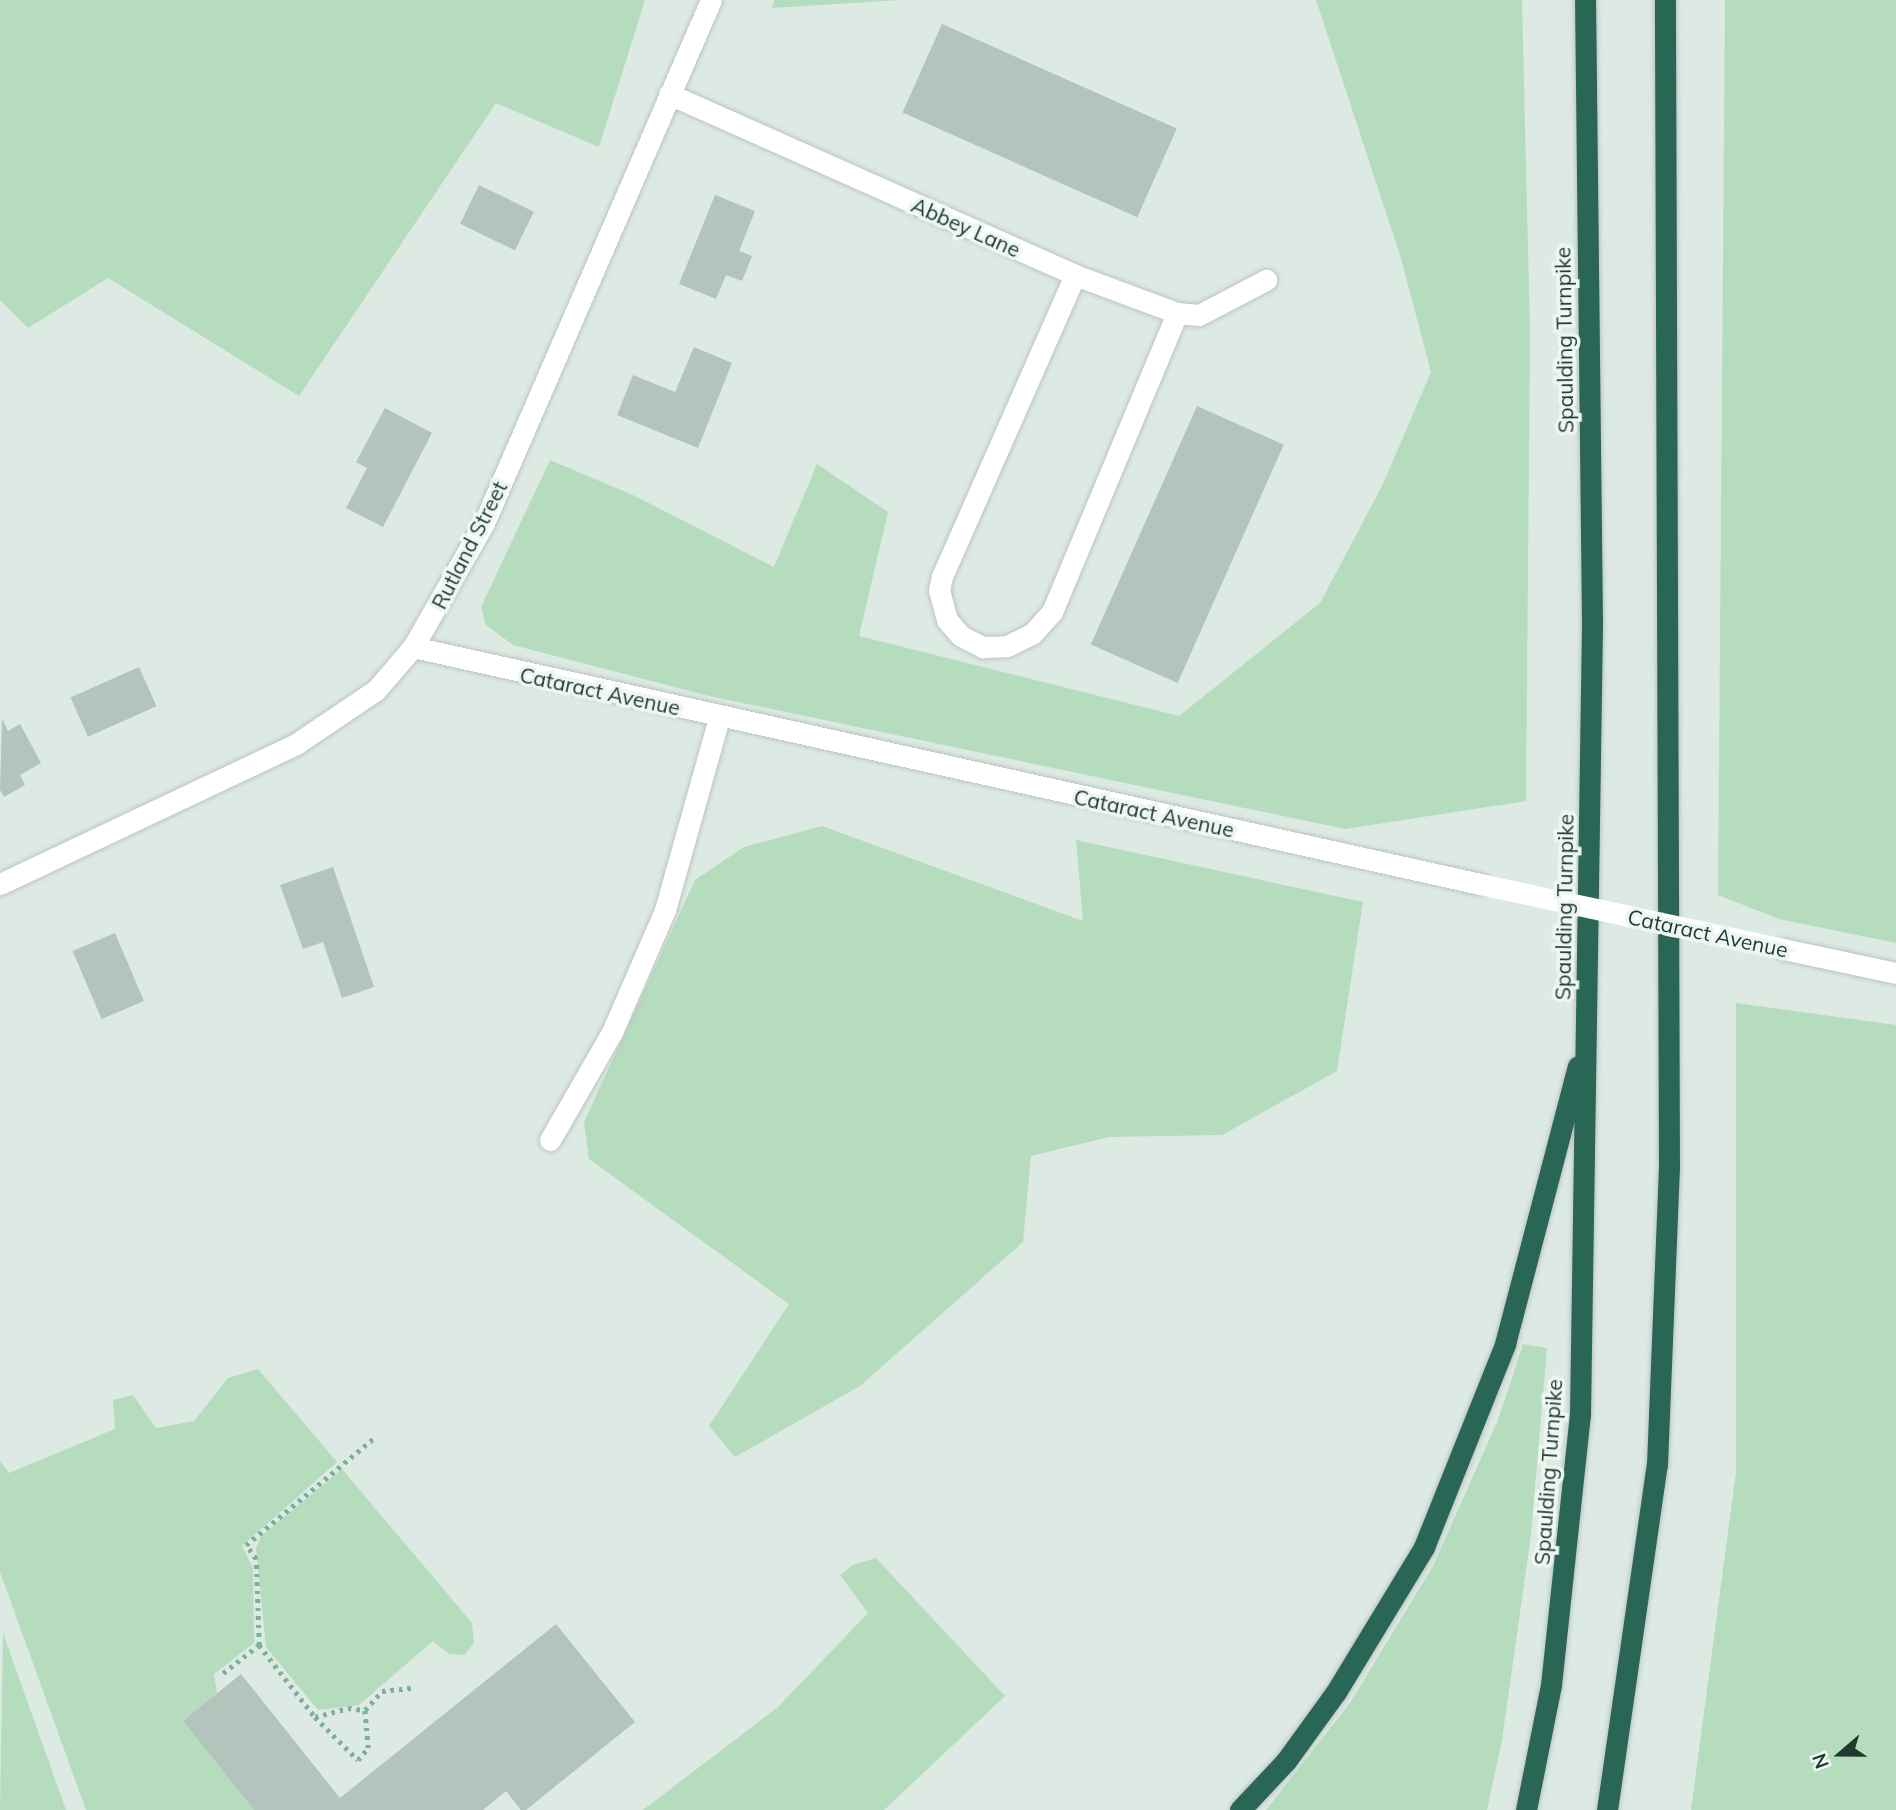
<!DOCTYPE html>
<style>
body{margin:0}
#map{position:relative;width:1896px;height:1810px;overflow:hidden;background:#ddeae3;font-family:Mulish,sans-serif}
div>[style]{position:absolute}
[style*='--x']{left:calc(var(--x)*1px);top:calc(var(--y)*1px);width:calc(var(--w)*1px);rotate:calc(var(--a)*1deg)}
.green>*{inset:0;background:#b4dcbd}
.building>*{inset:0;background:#b2c4bc;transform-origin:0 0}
.path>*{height:4.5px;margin-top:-2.25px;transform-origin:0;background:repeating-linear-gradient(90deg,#7caf9c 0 3.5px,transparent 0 8.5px)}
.roads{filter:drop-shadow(0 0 2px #bcc4c1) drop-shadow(0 0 2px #bcc4c1)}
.minor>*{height:21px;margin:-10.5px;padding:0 10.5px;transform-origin:10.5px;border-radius:10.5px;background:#fff}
.highway>*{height:21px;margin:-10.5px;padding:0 10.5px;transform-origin:10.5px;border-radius:10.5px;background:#296656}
.minor-bridge>*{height:21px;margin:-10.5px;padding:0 10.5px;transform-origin:10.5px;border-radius:10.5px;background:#fff}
span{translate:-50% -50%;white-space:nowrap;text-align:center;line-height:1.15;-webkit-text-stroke:7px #edf6f1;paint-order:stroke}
.street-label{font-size:21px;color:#1e3930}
.north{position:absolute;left:1805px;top:1719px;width:70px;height:70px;-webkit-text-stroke:5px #edf6f1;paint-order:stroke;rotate:250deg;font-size:19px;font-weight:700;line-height:28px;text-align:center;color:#1e3930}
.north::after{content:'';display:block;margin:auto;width:24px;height:32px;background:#1e3930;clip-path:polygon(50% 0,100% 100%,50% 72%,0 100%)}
</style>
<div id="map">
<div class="green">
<i style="clip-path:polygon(0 0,645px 0,599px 147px,496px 103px,299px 396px,108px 278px,28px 328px,0 300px)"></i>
<i style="clip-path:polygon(774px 0,901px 0,772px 8px)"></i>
<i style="clip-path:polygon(1316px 0,1522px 0,1530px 333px,1526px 801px,1345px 829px,709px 696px,513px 645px,486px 625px,481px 607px,550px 460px,635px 496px,774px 567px,817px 464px,888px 512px,859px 636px,1179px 716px,1320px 603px,1382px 486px,1431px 372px,1400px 255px)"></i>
<i style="clip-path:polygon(1725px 0,1896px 0,1896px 943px,1779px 919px,1718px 895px)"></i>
<i style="clip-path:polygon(822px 826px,1083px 921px,1076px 840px,1363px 902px,1337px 1071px,1222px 1135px,1109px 1137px,1031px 1156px,1023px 1242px,860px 1386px,735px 1457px,709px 1426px,789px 1304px,589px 1159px,584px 1122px,695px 880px,744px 847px)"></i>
<i style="clip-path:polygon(1736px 1003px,1896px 1025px,1896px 1810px,1691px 1810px,1736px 1472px)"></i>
<i style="clip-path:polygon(1523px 1344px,1547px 1348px,1531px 1535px,1502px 1740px,1487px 1810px,1266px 1810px,1350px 1703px,1433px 1566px,1498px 1420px)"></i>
<i style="clip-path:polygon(258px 1369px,337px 1462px,242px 1546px,253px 1568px,254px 1643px,214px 1674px,217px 1694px,183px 1721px,254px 1810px,86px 1810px,0 1572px,0 1461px,9px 1473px,115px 1429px,113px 1400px,133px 1395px,156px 1428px,194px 1421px,228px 1378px)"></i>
<i style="clip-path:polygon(342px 1469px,472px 1623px,474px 1642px,465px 1655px,449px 1654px,433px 1641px,359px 1705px,318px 1710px,266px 1647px,256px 1548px,261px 1536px)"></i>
<i style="clip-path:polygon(876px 1558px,1005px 1696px,884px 1810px,643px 1810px,778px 1707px,868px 1613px,840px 1575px,853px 1565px)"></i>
<i style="clip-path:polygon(3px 1633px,66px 1810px,0 1810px)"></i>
</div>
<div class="building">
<i style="left:942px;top:24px;width:257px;height:97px;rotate:24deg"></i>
<i style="left:479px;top:185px;width:61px;height:43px;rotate:26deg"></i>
<i style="clip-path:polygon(715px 195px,755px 211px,739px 251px,752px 256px,742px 281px,726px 275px,716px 299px,679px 284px)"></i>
<i style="clip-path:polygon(694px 347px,732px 363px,698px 448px,617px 415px,633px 375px,675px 392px)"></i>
<i style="left:1197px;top:406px;width:95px;height:261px;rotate:24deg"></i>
<i style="clip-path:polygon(385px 408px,432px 433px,383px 527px,346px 508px,367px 468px,356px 462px)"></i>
<i style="left:139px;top:667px;width:43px;height:75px;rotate:66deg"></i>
<i style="clip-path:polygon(2px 719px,8px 731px,20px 724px,41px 763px,20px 775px,25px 785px,4px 797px,0 790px)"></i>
<i style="clip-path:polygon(333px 867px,374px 987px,342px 998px,323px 942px,303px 949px,280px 885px)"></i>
<i style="left:115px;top:933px;width:74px;height:46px;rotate:67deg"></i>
<i style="clip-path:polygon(556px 1624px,635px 1722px,526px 1810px,521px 1810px,506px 1791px,483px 1810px,254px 1810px,183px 1721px,241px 1674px,340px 1798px)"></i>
</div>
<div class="path">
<i style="--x:259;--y:1645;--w:91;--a:52.1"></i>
<i style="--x:315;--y:1717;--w:61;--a:45"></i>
<i style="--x:358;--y:1760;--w:16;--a:-50"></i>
<i style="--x:368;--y:1748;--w:38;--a:-95"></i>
<i style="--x:365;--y:1710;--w:25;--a:-48"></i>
<i style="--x:382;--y:1691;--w:29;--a:-6"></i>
<i style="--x:223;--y:1673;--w:46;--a:-37.9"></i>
<i style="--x:259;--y:1645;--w:86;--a:-92"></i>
<i style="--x:256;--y:1559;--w:17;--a:-126"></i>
<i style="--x:246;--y:1545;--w:167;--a:-39.9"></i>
<i style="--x:315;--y:1717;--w:34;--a:-15"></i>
<i style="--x:348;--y:1708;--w:17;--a:7"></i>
</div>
<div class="roads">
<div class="minor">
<i style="--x:669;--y:94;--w:445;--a:24"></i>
<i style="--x:1075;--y:275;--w:109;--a:20.4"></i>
<i style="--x:1177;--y:313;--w:22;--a:5"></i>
<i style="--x:1199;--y:315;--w:76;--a:-27.6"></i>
<i style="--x:1075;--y:275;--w:329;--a:113.8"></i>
<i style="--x:942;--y:576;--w:14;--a:102"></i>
<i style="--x:939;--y:590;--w:31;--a:75"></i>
<i style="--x:947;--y:620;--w:21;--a:49"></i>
<i style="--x:961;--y:636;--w:25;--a:27"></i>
<i style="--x:983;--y:647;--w:24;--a:-2"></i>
<i style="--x:1007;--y:646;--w:28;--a:-26"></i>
<i style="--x:1032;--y:634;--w:30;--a:-48"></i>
<i style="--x:1052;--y:612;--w:324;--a:-67.3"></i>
<i style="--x:413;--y:647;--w:1093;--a:12.52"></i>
<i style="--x:0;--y:884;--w:327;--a:-25.3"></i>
<i style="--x:296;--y:744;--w:97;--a:-34"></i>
<i style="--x:376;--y:690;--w:57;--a:-49.3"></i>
<i style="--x:413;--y:647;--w:143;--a:-60.2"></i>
<i style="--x:484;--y:523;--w:570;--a:-66.54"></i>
<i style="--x:1783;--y:949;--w:116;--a:12"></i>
<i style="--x:550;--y:1140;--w:125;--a:-60.1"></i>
<i style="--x:612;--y:1032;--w:133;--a:-66.5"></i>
<i style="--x:665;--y:910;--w:199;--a:-74.3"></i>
</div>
<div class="highway">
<i style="--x:1240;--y:1810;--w:67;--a:-46.8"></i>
<i style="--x:1286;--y:1761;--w:85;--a:-54.1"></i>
<i style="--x:1336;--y:1692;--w:170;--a:-58.7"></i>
<i style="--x:1424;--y:1547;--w:219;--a:-68.2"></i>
<i style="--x:1505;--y:1344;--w:287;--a:-75.3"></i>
<i style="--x:1526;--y:1810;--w:127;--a:-78.7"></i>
<i style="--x:1551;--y:1685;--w:272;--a:-83.9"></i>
<i style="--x:1580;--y:1415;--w:793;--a:-89.13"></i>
<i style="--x:1592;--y:622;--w:622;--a:-90.64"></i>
<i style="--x:1607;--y:1810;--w:349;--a:-81.8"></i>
<i style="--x:1657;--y:1465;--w:296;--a:-87.7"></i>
<i style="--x:1669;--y:1169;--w:1169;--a:-90.2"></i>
</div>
</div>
<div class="minor-bridge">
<i style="--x:1480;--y:884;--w:310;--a:12.1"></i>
</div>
<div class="street-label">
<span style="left:966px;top:227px;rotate:24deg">Abbey Lane</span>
<span style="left:1564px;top:340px;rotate:-91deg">Spaulding Turnpike</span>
<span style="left:469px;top:545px;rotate:-63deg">Rutland Street</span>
<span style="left:600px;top:691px;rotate:12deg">Cataract Avenue</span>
<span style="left:1154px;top:813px;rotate:12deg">Cataract Avenue</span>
<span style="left:1564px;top:907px;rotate:-89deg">Spaulding Turnpike</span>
<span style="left:1708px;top:933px;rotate:12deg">Cataract Avenue</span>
<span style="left:1548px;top:1472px;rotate:-86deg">Spaulding Turnpike</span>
</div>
<div class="north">N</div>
</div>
